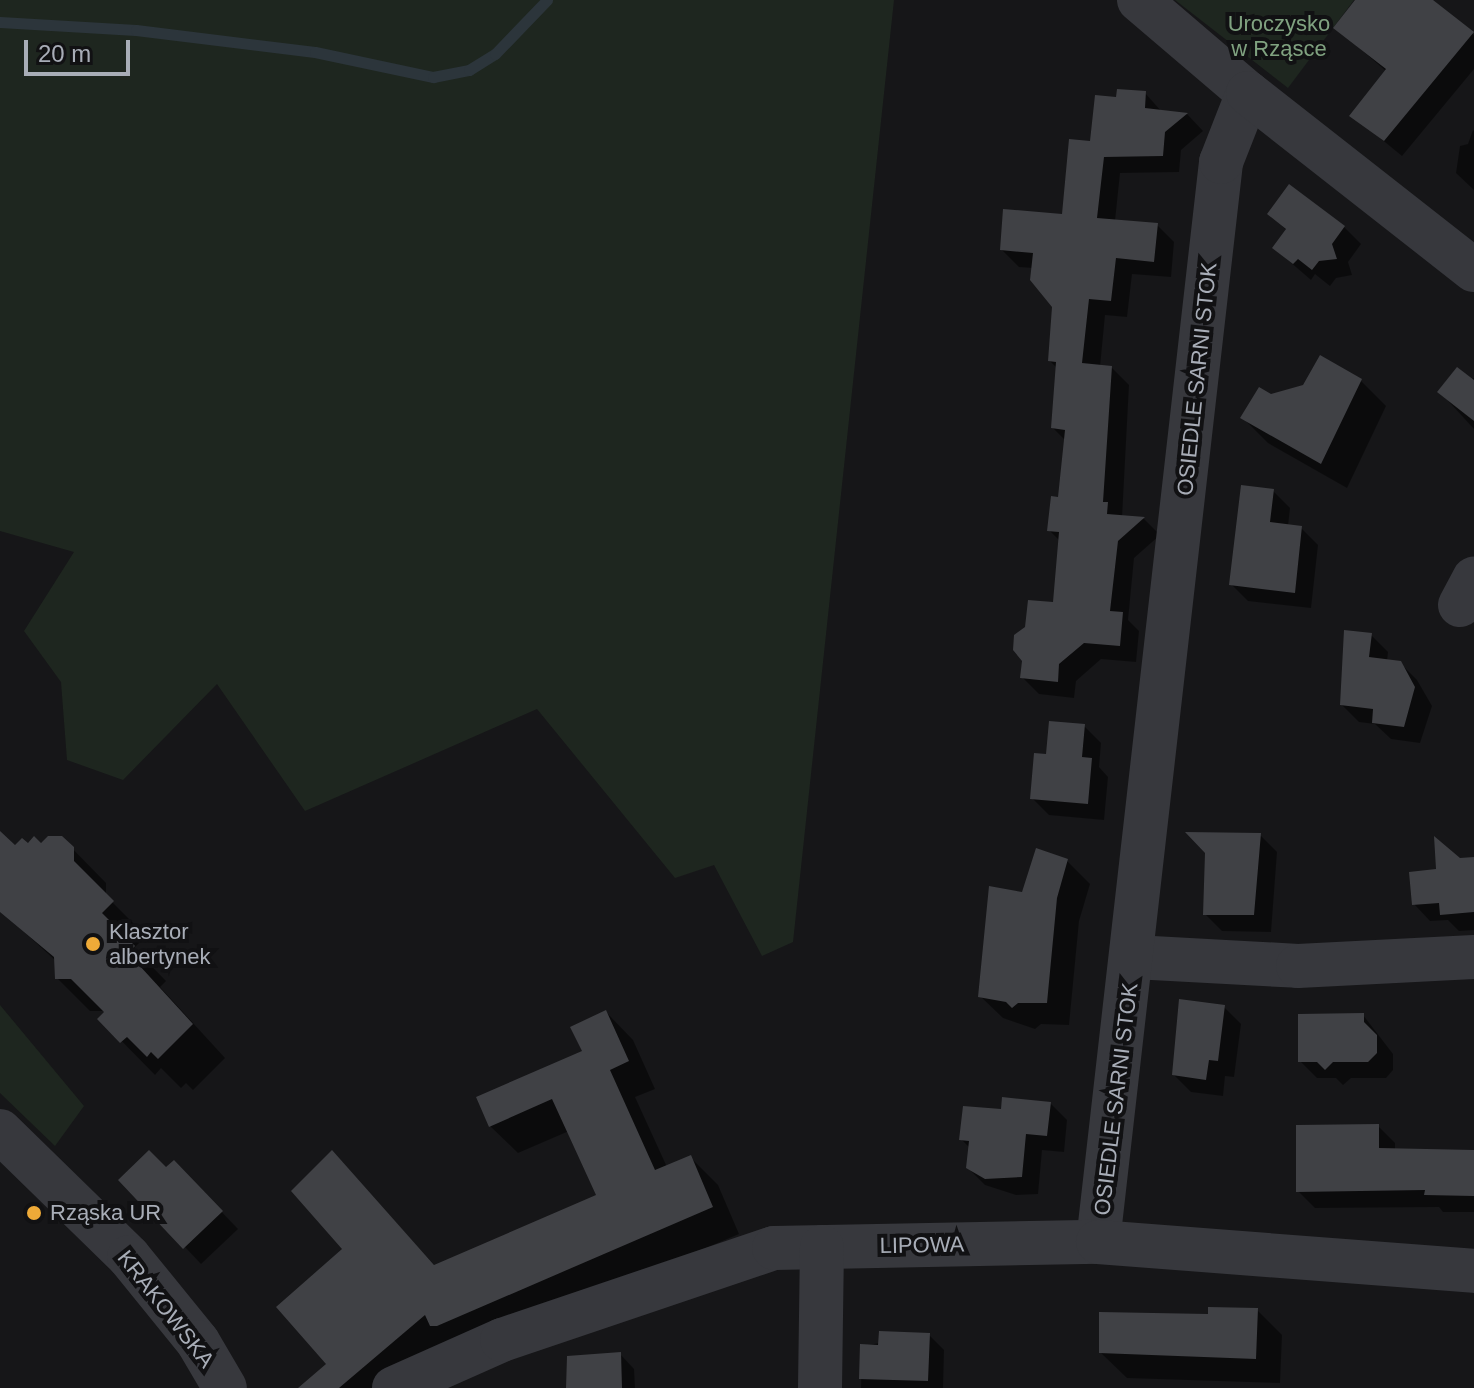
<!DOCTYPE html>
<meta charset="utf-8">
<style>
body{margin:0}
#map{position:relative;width:1474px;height:1388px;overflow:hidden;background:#161618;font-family:Helvetica,sans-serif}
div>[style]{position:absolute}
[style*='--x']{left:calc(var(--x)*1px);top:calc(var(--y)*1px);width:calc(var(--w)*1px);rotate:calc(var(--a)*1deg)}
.green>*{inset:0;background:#1e261f}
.shadow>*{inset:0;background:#0007}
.stream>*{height:11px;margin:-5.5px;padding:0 5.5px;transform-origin:5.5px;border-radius:5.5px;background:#2c353b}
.building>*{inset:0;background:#404145}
.minor>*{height:44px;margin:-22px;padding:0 22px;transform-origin:22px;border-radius:22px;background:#37383d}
.dots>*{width:22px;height:22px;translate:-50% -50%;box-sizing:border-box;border:4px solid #111113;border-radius:50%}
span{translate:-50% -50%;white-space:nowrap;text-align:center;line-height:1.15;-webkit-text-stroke:8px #111113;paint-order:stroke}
.park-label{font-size:22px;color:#80a280}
.street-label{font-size:22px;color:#a8adb7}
.poi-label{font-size:22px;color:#a8adb7}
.left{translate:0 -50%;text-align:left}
.scale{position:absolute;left:24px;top:40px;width:106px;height:36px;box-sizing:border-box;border:4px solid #a8adb7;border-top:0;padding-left:10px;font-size:24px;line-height:28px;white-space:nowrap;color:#a8adb7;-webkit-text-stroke:6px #111113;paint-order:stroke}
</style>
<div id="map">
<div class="green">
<i style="clip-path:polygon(0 0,894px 0,793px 942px,762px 956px,714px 865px,675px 878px,537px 709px,305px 811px,217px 684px,123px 780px,67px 760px,61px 682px,24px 631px,74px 552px,0 531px)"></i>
<i style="clip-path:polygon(1175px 0,1354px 0,1288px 88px)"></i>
<i style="clip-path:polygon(0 1005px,84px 1106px,55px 1146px,0 1093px)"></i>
</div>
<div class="shadow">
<i style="clip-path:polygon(1357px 0,1430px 0,1474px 35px,1474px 69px,1402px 156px,1352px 115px,1386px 71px,1336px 28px)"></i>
<i style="clip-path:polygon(1145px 93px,1162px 112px,1187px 114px,1203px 131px,1181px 150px,1179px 172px,1120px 173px,1115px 221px,1157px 225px,1174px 242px,1171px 277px,1132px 274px,1127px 317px,1105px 315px,1100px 367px,1112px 368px,1129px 385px,1122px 518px,1144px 519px,1160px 535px,1134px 558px,1128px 620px,1139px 631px,1136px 662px,1101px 659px,1076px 681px,1074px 698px,1039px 694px,1022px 677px,1026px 628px,1055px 604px,1060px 541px,1049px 530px,1060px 499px,1066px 441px,1053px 428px,1057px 368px,1050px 361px,1054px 306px,1033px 268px,1019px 267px,1002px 250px,1064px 216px,1092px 144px,1118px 99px)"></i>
<i style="clip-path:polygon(1473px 130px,1474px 131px,1474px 190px,1456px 173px,1460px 146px,1468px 144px)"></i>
<i style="clip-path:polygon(1270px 213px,1344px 227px,1361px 244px,1348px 262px,1352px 275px,1336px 278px,1330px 286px,1315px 274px,1311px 280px,1274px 248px,1287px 231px)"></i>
<i style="clip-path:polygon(1474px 378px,1474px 429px,1440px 392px)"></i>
<i style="clip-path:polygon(1361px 381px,1386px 406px,1347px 488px,1268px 443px,1243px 418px,1270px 396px)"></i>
<i style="clip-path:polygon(1273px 491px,1290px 508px,1288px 526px,1301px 528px,1318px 545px,1311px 608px,1248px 601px,1231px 584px)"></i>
<i style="clip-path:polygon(1371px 635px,1388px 652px,1387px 661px,1400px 663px,1417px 680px,1432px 706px,1420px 743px,1391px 739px,1375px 724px,1359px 722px,1342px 705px)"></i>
<i style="clip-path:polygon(1084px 726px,1101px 743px,1099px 767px,1108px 777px,1104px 820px,1049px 815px,1032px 798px,1048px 756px)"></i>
<i style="clip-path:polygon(1260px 835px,1277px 852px,1271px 932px,1222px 931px,1205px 914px)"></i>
<i style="clip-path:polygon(62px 838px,106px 883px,106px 896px,146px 936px,134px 948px,166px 981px,160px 987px,225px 1058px,193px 1090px,186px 1083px,181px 1088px,161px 1068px,155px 1075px,100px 1019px,108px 1011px,90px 1011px,57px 978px,56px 961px,0 910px,0 862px,28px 846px)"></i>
<i style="clip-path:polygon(1474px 859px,1474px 930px,1459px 931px,1448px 920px,1430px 921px,1414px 904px,1438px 871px)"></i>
<i style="clip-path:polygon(1067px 861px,1090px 884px,1079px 921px,1069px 1025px,1041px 1024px,1035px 1029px,1003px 1018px,980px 996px,1023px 894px)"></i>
<i style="clip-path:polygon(1224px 1007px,1241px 1024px,1234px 1077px,1225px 1076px,1223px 1096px,1191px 1092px,1174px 1075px)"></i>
<i style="clip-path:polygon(606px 1012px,633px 1040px,655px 1089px,635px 1097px,667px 1167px,691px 1158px,718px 1185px,739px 1234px,459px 1352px,398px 1388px,312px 1388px,329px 1364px,345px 1249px,332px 1153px,436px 1267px,599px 1196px,569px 1131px,518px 1153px,490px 1126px,584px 1052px)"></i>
<i style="clip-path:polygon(1363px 1015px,1393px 1054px,1393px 1070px,1386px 1078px,1351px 1078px,1343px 1085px,1336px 1078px,1317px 1078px,1300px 1061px)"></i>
<i style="clip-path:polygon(1050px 1103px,1067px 1120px,1064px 1152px,1042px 1150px,1038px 1194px,1016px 1195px,985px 1185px,968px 1168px,970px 1148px,961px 1139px,1003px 1112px)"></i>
<i style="clip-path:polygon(1378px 1126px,1395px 1143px,1395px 1151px,1474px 1152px,1474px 1212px,1443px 1212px,1439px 1207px,1315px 1208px,1298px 1191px)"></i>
<i style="clip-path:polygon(166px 1170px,191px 1180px,238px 1229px,201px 1264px,185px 1247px)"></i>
<i style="clip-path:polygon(1257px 1310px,1282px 1335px,1280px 1383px,1127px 1378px,1101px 1353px,1210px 1316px)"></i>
<i style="clip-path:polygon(929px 1335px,944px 1350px,943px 1388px,861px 1388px,862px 1346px)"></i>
<i style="clip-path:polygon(620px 1354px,634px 1369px,635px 1388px,568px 1388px)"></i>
</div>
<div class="stream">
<i style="--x:0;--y:22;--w:136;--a:3.4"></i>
<i style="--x:136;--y:30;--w:180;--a:7"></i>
<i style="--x:315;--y:52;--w:121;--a:12"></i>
<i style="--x:433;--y:77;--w:37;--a:-11"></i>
<i style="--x:469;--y:70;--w:31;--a:-32"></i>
<i style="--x:495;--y:54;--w:75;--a:-46.1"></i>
</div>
<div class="building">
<i style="clip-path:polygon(1355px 0,1433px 0,1474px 32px,1384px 141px,1349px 116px,1386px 69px,1333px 28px)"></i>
<i style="clip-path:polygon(1117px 89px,1146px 91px,1145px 108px,1188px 113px,1165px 132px,1163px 156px,1104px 157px,1097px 218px,1158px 223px,1154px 262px,1116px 258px,1111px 301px,1089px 299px,1082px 363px,1112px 366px,1103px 502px,1108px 502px,1107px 514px,1145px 517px,1118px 541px,1110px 611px,1123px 612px,1120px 646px,1084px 643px,1059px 664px,1058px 682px,1020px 678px,1022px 661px,1013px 650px,1014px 635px,1025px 627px,1028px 600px,1053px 602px,1059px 532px,1047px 531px,1051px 496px,1058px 497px,1065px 430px,1051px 428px,1056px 362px,1048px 361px,1052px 307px,1030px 280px,1033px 253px,1000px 250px,1003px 209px,1062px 214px,1069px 139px,1090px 141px,1095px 95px,1116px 97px)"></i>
<i style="clip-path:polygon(1289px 184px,1345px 226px,1332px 244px,1337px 259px,1319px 261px,1312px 270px,1298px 259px,1293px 264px,1272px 248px,1286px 229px,1267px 214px)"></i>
<i style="clip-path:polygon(1320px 355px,1362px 379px,1321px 464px,1240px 418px,1259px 387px,1271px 394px,1303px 385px)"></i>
<i style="clip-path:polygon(1457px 367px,1474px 380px,1474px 421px,1437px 392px)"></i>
<i style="clip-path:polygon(1241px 485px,1274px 489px,1270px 522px,1302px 526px,1295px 593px,1229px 585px)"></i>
<i style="clip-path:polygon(1344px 630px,1372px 633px,1369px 657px,1401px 661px,1415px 687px,1404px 727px,1372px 723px,1373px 709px,1340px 705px)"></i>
<i style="clip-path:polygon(1049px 721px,1085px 724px,1082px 757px,1092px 758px,1088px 804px,1030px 799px,1034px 753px,1046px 754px)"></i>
<i style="clip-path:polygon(0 831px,15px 845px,22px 838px,28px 843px,34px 836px,41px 843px,48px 836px,62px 836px,74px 847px,74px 861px,114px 901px,102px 913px,135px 946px,128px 953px,193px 1024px,158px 1059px,151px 1052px,147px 1057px,127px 1037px,120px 1043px,97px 1019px,104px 1012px,71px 979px,55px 979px,54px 957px,0 912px)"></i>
<i style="clip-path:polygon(1185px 832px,1261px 833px,1254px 915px,1203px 915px,1205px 853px)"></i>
<i style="clip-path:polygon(1434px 836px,1460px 858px,1474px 857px,1474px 912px,1440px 915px,1439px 903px,1412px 905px,1409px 872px,1436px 869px)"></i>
<i style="clip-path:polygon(1036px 848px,1068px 859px,1057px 898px,1047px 1003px,1018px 1003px,1012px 1008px,1006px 1002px,978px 997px,989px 886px,1022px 892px)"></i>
<i style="clip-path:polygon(1179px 999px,1225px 1005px,1218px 1061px,1209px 1060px,1206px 1080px,1172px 1075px)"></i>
<i style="clip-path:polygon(606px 1010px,629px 1061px,610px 1070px,655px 1170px,691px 1155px,713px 1207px,437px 1326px,430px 1326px,425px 1315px,339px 1388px,298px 1388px,326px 1364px,276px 1307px,342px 1249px,291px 1191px,332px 1150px,434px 1265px,596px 1195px,552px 1099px,489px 1127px,476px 1097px,582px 1051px,570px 1027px)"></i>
<i style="clip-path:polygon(1364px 1013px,1364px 1022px,1377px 1035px,1377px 1053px,1368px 1062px,1333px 1062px,1325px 1070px,1317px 1062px,1298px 1062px,1298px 1014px)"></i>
<i style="clip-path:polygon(1002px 1097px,1051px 1102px,1047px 1136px,1026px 1134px,1022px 1177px,985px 1179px,966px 1168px,969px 1141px,959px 1140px,963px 1106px,1001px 1109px)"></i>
<i style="clip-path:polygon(1379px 1124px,1379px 1148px,1474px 1150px,1474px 1196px,1424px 1195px,1425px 1190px,1296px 1192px,1296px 1125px)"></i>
<i style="clip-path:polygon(149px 1150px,166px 1167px,174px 1160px,223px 1211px,183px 1249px,118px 1180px)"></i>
<i style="clip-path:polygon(1208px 1307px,1258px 1308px,1256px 1359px,1099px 1353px,1099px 1312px,1208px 1314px)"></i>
<i style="clip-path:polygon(879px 1331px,930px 1333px,928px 1381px,859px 1379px,860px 1344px,878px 1345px)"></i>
<i style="clip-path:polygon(621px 1352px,622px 1388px,566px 1388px,567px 1356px)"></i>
</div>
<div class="minor">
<i style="--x:1139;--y:0;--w:143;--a:40.5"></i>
<i style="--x:1460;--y:605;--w:30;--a:-62"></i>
<i style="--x:1134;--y:957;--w:164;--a:3.1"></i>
<i style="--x:1298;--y:966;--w:176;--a:-2.9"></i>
<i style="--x:0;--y:1131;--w:180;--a:44.3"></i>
<i style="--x:129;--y:1257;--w:109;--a:50.9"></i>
<i style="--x:198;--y:1342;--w:53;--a:59.6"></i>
<i style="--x:1098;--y:1242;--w:1087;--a:-83.5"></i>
<i style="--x:1221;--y:162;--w:74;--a:-68.6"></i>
<i style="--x:1248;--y:93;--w:287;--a:38.1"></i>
<i style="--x:394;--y:1388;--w:118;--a:-24"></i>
<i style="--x:502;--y:1340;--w:287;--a:-18.7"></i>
<i style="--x:774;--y:1248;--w:324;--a:-1.1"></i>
<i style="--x:1098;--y:1242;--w:377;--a:4.4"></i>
<i style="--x:820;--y:1388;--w:141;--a:-89.2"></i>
</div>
<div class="dots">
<i style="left:93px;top:944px;background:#eeaa38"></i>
<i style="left:34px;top:1213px;background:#eeaa38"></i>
</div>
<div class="park-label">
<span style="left:1279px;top:36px">Uroczysko<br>w Rząsce</span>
</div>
<div class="street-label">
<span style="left:1197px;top:379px;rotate:-84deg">OSIEDLE SARNI STOK</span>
<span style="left:1116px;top:1099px;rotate:-83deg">OSIEDLE SARNI STOK</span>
<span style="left:922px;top:1245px;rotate:-1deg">LIPOWA</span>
<span style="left:166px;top:1309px;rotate:52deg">KRAKOWSKA</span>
</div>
<div class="poi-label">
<span class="left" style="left:109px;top:944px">Klasztor<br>albertynek</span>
<span class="left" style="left:50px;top:1213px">Rząska UR</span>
</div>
<div class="scale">20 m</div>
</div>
